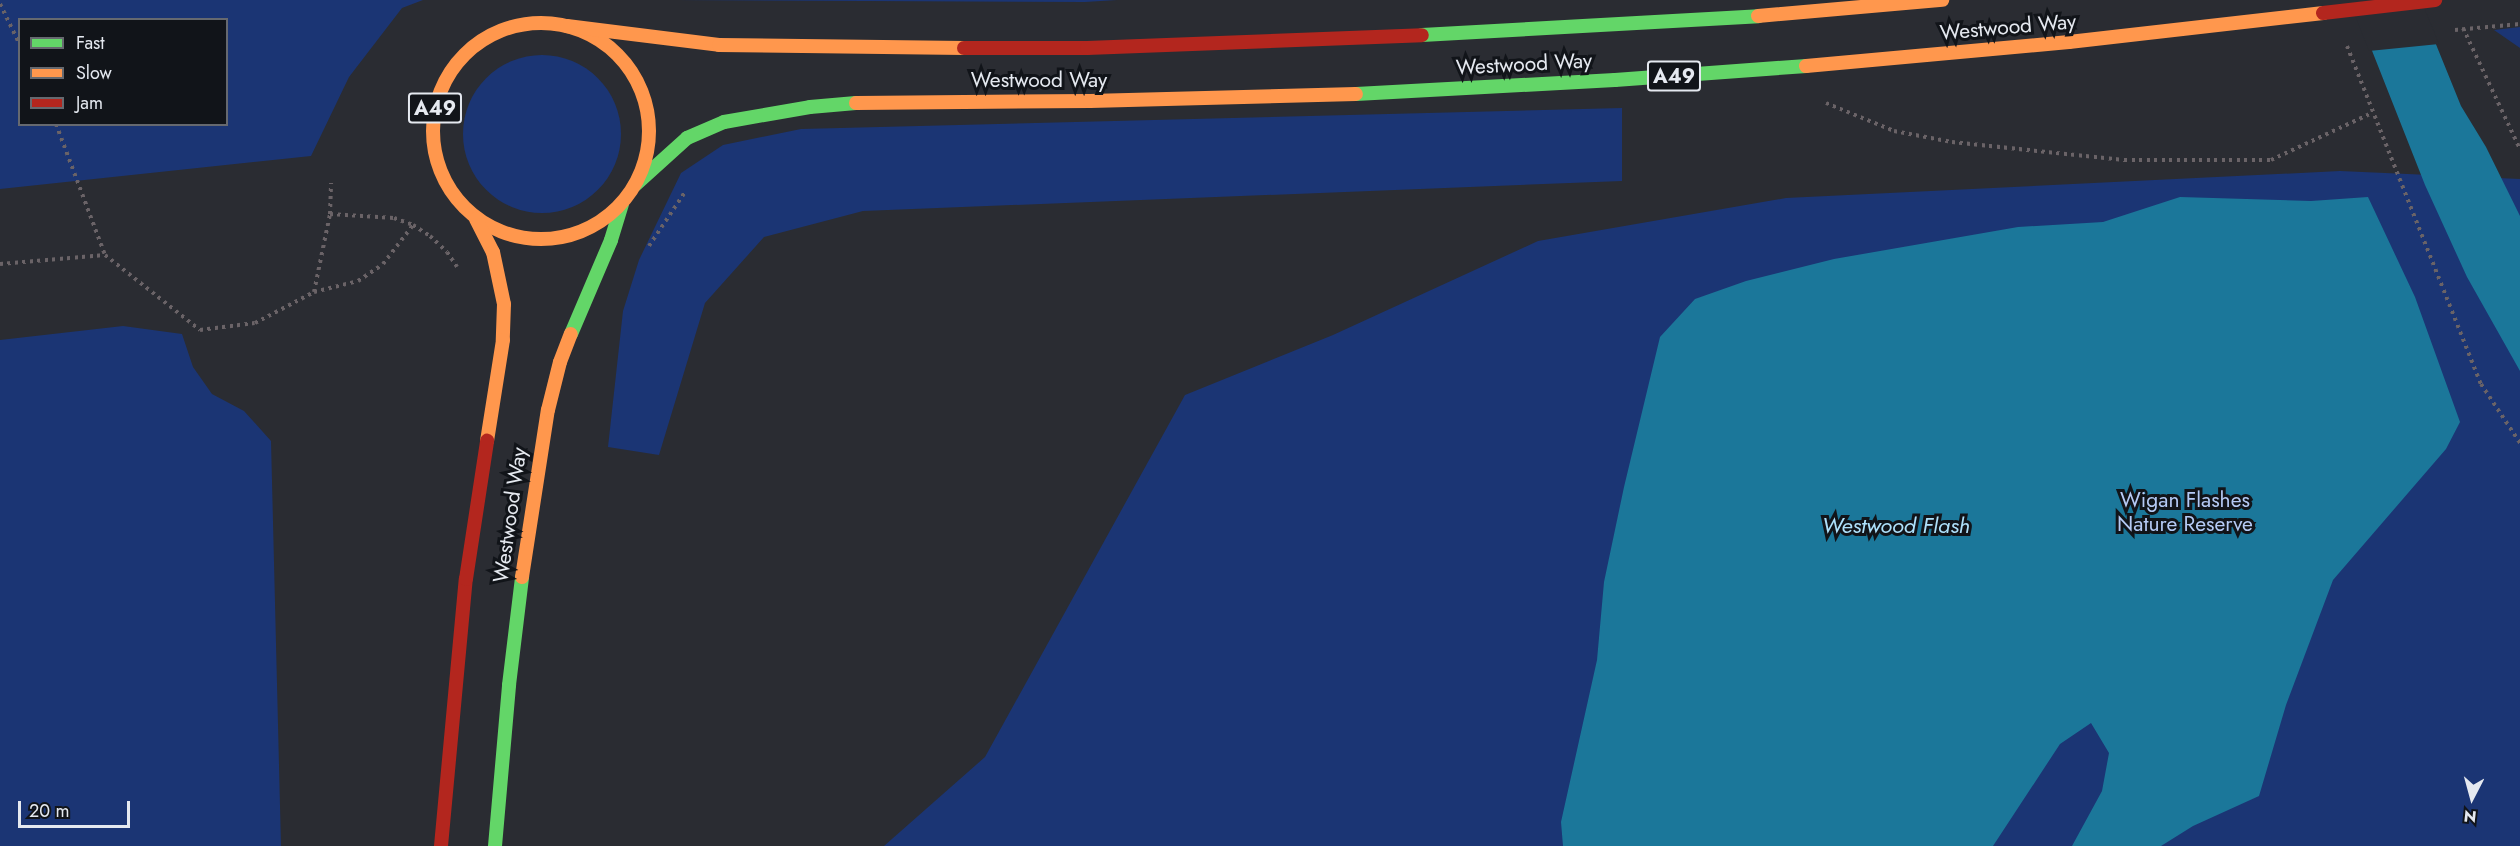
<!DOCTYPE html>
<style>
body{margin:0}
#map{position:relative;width:2520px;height:846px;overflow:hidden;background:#2a2c32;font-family:Jost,sans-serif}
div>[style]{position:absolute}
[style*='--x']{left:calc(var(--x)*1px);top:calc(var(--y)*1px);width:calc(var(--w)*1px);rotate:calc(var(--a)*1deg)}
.green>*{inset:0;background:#1b3574}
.round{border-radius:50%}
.water>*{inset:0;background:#1b779a}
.pier>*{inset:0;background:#2a2c32}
.path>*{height:4px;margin-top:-2px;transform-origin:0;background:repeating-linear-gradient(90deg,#6a6367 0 3px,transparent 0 7.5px)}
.fast>*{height:14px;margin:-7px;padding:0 7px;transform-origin:7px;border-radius:7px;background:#63d668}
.slow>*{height:14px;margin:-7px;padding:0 7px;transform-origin:7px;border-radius:7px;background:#ff974d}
.slow>.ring{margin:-7px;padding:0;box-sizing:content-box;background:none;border:14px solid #ff974d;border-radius:50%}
.jam>*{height:14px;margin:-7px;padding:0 7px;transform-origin:7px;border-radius:7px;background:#b3261e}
span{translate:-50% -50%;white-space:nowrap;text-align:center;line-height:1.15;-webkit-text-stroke:6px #111419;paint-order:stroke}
.shield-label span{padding:2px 4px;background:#111419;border:2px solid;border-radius:4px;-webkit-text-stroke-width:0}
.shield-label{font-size:20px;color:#e5e9f0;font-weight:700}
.street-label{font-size:21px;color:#e5e9f0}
.park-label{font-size:21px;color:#b5caf5}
.water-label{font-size:22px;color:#aee1fb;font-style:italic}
.legend{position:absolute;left:18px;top:18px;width:210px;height:108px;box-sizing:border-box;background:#111419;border:2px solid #66696f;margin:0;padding:8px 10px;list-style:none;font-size:18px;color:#e5e9f0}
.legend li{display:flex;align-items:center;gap:12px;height:30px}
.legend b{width:30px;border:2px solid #66696f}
.north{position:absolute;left:2442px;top:768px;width:60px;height:60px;-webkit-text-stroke:4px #111419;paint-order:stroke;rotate:186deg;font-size:16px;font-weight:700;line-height:24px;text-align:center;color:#e5e9f0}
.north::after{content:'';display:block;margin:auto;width:21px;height:27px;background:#e5e9f0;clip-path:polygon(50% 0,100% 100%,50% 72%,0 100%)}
.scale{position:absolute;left:18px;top:801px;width:112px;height:27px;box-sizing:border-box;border:3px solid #e5e9f0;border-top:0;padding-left:8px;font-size:18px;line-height:21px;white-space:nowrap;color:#e5e9f0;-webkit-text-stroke:4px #111419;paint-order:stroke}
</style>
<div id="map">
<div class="green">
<i style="clip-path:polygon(evenodd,0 0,423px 0,402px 8px,349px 77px,311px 156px,0 189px,0 0,20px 20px,226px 20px,226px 124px,20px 124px,20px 20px)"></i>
<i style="clip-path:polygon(677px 0,1117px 0,1085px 2px)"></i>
<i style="clip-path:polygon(2520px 27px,2520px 48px,2494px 30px)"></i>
<i class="round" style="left:463px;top:55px;width:158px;height:158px"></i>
<i style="clip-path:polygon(1622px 108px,1622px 181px,863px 211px,764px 237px,705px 303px,659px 455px,608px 447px,623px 311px,639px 260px,681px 173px,723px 145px,801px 129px)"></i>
<i style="clip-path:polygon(2340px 171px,2520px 179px,2520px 846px,884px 846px,985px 757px,1185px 395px,1333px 335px,1538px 241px,1786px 198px)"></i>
<i style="clip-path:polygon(123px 326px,182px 334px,193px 367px,212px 394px,244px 411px,271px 441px,281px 846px,0 846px,0 340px)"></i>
</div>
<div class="water">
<i style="clip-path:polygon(2352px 0,2418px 0,2461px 106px,2486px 147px,2520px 216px,2520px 371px,2467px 277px,2425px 185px)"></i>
<i style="clip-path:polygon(2180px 197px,2311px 201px,2368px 197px,2415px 297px,2460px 422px,2446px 449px,2333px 580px,2286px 705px,2259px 796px,2193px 826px,2161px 846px,2072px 846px,2102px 791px,2109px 753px,2091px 723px,2060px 744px,1993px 846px,1563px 846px,1561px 822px,1597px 660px,1604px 582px,1624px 487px,1660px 337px,1695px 299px,1746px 281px,1834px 259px,2018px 227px,2103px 222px)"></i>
</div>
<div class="pier">
<i style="clip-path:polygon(2349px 0,2421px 0,2439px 44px,2369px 51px)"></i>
</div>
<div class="path">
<i style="--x:0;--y:4;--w:46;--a:64"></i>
<i style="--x:2463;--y:28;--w:134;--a:64.8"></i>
<i style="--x:2455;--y:30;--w:65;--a:-5.3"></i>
<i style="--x:2347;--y:46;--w:364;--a:68.4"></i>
<i style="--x:2481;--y:384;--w:71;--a:56.5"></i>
<i style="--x:1826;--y:103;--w:74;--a:22.4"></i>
<i style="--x:1894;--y:131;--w:59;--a:10.7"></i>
<i style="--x:1952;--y:142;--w:173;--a:6"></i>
<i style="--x:2124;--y:160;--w:147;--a:0"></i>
<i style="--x:2271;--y:160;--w:111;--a:-25"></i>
<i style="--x:56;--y:124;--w:140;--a:69.5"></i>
<i style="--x:330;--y:214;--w:64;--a:3.6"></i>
<i style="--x:394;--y:218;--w:20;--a:20"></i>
<i style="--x:413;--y:225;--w:20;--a:33"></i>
<i style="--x:430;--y:236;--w:23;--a:43"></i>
<i style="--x:447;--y:252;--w:18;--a:56"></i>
<i style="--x:649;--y:246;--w:65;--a:-56.3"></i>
<i style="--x:0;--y:264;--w:105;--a:-4.9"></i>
<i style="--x:105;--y:255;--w:121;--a:38.3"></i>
<i style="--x:200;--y:330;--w:55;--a:-7.3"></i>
<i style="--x:255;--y:323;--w:67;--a:-27.7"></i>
<i style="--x:314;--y:292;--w:45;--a:-14"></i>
<i style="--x:358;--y:281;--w:30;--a:-34"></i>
<i style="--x:383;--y:264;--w:49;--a:-52.4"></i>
<i style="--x:314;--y:292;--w:80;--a:-78.4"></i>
<i style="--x:330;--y:214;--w:31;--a:-88"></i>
</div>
<div class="fast">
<i style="--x:1422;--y:35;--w:337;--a:-3.2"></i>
<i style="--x:1356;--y:94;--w:259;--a:-3.1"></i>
<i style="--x:1615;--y:80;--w:192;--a:-4.2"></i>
<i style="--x:635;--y:185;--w:70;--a:-42.1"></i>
<i style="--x:687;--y:138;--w:40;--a:-23.4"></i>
<i style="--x:724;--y:122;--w:87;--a:-9.9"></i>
<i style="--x:810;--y:107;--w:46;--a:-5"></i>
<i style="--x:571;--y:334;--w:102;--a:-66.9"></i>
<i style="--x:611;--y:240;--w:38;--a:-73"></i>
<i style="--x:495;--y:846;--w:162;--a:-85"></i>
<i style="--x:509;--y:685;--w:109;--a:-83.1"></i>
</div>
<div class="slow">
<i style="--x:1758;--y:16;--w:185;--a:-5"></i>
<i class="ring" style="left:433px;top:23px;width:202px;height:202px"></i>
<i style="--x:567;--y:26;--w:153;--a:7.1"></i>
<i style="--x:719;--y:45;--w:245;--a:0.7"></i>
<i style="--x:1806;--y:66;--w:264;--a:-5.2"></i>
<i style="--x:2069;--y:42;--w:256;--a:-6.5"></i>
<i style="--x:856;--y:103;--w:234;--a:-0.5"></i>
<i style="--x:1090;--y:101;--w:266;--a:-1.5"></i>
<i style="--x:476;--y:219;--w:37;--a:63"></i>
<i style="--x:493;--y:252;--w:53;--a:78.1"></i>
<i style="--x:504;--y:304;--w:36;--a:92"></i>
<i style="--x:503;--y:340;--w:102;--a:99"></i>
<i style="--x:522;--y:577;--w:169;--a:-81.2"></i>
<i style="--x:548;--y:410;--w:49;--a:-76"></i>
<i style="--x:560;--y:362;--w:30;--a:-69"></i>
</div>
<div class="jam">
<i style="--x:2323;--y:13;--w:113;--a:-6.6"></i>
<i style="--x:964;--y:48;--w:123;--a:0"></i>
<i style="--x:1087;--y:48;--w:335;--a:-2.2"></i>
<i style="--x:441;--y:846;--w:268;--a:-84.7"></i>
<i style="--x:466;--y:579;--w:140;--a:-81.3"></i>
</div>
<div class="shield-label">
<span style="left:1674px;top:76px">A49</span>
<span style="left:435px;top:108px">A49</span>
</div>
<div class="street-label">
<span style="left:2008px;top:27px;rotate:-5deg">Westwood Way</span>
<span style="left:1524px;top:64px;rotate:-3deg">Westwood Way</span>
<span style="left:1039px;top:80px">Westwood Way</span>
<span style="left:510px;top:515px;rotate:-82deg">Westwood Way</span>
</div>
<div class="park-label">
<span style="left:2185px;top:512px">Wigan Flashes<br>Nature Reserve</span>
</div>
<div class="water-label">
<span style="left:1896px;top:526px">Westwood Flash</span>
</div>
<ul class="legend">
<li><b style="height:8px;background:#63d668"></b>Fast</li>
<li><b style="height:8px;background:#ff974d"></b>Slow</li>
<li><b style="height:8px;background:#b3261e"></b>Jam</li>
</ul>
<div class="north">N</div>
<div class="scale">20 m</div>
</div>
